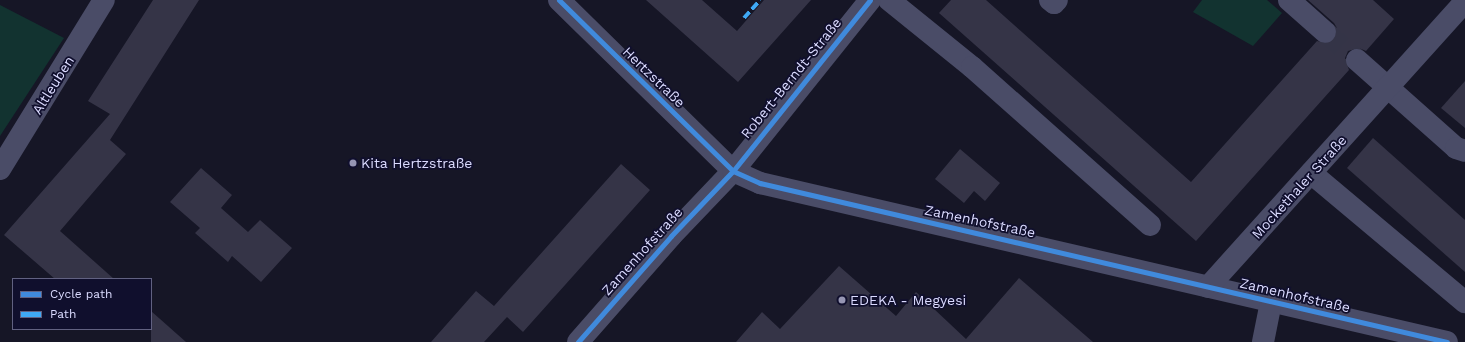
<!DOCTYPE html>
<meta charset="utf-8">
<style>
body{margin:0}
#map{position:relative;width:1465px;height:342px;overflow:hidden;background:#161626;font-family:"Work Sans",sans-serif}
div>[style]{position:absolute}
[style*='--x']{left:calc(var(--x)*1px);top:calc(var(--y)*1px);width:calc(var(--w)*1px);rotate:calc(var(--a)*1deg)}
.green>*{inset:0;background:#123330}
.building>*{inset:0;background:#353447}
.minor-tunnel>*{height:22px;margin-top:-11px;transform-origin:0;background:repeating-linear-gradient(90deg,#343447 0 22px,transparent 0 33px)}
.minor>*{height:22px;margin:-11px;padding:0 11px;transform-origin:11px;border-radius:11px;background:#4a4c67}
.quiet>*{height:4px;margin-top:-2px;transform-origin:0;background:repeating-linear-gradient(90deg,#3fa9f5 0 8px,transparent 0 12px)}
.cycleway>*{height:5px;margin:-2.5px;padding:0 2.5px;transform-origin:2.5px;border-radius:2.5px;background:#408adc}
.dots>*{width:11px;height:11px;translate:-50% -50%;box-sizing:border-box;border:2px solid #100f2d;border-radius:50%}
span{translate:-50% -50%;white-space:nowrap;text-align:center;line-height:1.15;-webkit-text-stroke:3.5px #100f2d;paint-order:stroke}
.street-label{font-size:14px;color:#dbdbff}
.poi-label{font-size:14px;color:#dbdbff}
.left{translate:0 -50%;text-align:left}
.legend{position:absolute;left:12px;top:278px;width:140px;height:52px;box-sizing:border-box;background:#100f2d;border:1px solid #616181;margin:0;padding:5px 7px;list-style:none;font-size:12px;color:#dbdbff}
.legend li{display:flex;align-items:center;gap:8px;height:20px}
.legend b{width:20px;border:1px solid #616181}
</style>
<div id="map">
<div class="green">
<i style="clip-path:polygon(1202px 0,1267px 0,1282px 13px,1253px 46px,1193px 12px)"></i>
<i style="clip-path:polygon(0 5px,64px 38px,0 136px)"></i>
</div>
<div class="building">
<i style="clip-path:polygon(153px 0,199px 0,110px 140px,126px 154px,60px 231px,114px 279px,55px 279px,4px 235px,110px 114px,88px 101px)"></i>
<i style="clip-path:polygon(646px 0,702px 0,737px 31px,764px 0,811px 0,738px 82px)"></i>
<i style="clip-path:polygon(951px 0,986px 0,1191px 182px,1317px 41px,1329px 44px,1335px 40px,1337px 28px,1334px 23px,1308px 0,1373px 0,1394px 19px,1366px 51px,1359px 48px,1348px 51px,1345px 58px,1349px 70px,1196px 241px,939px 13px)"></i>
<i style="clip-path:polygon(1465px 81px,1465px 128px,1441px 108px)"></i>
<i style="clip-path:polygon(1373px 138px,1465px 220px,1465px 272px,1347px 168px)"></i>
<i style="clip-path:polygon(960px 149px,1000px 183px,985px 201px,974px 191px,964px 203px,935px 179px)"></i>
<i style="clip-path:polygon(621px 164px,650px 190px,523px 332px,507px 317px,484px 342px,431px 342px,476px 291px,494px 306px)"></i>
<i style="clip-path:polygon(201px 168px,232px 195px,221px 208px,248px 232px,260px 220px,292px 248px,261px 282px,232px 256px,228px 262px,195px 233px,200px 228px,170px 202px)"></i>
<i style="clip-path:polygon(839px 266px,896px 316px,916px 292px,966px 339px,1019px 278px,1093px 342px,736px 342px,762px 312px,780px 329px)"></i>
<i style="clip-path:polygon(151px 311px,186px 342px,151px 342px)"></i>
</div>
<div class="minor-tunnel">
<i style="--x:1325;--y:32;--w:43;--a:41.2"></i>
</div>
<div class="minor">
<i style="--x:559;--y:0;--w:244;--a:44.5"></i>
<i style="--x:733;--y:171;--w:30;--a:24"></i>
<i style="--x:760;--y:183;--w:705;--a:13.03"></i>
<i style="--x:889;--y:0;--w:107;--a:38.9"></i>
<i style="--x:972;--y:67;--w:238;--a:41.6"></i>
<i style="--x:1050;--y:0;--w:5;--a:37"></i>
<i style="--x:1054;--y:3;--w:4;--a:-45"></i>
<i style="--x:1289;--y:0;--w:48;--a:41.6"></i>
<i style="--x:1357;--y:60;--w:132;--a:41.6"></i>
<i style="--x:1456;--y:148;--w:9;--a:18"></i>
<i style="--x:0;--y:169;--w:198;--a:-58.4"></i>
<i style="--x:1311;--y:173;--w:201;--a:40"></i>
<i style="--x:1208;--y:287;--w:384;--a:-48"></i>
<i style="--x:578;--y:342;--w:141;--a:-48.7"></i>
<i style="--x:671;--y:236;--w:90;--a:-46.4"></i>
<i style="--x:733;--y:171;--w:219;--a:-51.3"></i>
<i style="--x:1263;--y:342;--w:41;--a:-78.7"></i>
</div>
<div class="quiet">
<i style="--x:744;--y:18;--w:24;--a:-48"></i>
</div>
<div class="cycleway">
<i style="--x:559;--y:0;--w:244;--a:44.5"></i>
<i style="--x:733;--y:171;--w:30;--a:24"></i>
<i style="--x:760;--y:183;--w:705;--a:13.03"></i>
<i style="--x:578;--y:342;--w:141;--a:-48.7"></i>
<i style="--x:671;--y:236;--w:90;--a:-46.4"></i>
<i style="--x:733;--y:171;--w:219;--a:-51.3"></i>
</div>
<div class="dots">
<i style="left:353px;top:163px;background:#9696b3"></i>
<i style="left:842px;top:300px;background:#9696b3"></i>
</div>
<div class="street-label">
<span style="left:654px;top:77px;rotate:44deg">Hertzstraße</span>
<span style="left:791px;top:78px;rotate:-51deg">Robert-Berndt-Straße</span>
<span style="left:53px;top:85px;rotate:-58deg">Altleuben</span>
<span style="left:1299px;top:187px;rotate:-48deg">Mockethaler Straße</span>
<span style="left:980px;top:221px;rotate:12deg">Zamenhofstraße</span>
<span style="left:642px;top:251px;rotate:-48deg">Zamenhofstraße</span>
<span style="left:1295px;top:295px;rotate:13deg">Zamenhofstraße</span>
</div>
<div class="poi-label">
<span class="left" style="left:361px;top:163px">Kita Hertzstraße</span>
<span class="left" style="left:850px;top:300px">EDEKA - Megyesi</span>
</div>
<ul class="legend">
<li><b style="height:5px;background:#408adc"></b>Cycle path</li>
<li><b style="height:5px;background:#3fa9f5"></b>Path</li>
</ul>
</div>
